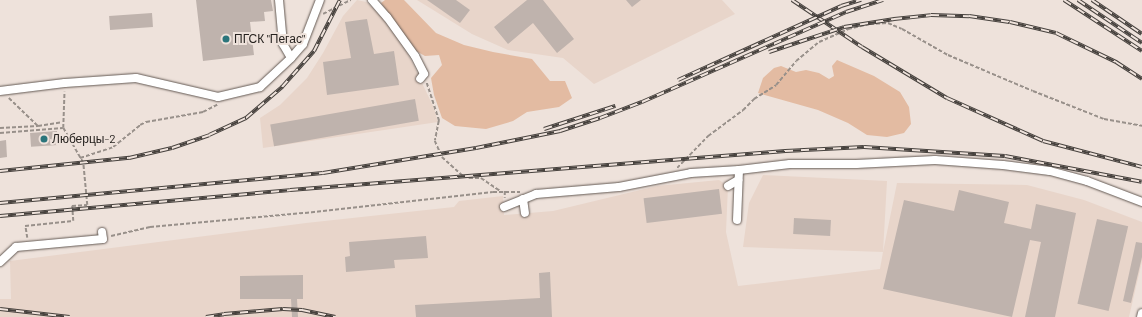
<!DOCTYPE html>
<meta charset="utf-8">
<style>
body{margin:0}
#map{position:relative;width:1142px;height:317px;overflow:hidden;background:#eee2db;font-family:Barlow,sans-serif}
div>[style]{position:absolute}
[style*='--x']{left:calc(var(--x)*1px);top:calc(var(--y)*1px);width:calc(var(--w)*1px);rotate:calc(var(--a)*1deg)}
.built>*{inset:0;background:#e8d5ca}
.green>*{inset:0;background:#e3bba2}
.building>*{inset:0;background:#bfb3ad;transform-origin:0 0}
.path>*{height:1.5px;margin-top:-0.75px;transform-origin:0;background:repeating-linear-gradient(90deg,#98908a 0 4px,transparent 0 6px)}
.roads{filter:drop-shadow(0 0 1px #635953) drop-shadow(0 0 1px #635953)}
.minor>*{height:8px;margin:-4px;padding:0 4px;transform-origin:4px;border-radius:4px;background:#fff}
.rail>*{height:4px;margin-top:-2px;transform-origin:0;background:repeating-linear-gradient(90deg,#eee2db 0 8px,#46413d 0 16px);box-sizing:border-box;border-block:1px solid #46413d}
.dots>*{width:11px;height:11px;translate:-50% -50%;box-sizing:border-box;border:2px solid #eee2db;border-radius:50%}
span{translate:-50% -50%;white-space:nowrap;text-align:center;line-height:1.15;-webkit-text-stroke:4px #eee2db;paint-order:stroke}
.poi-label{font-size:12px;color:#26221f}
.left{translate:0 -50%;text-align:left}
</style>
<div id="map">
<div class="built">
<i style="clip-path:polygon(357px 0,366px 2px,383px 17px,407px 52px,434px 108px,438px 122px,263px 148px,260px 118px,280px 105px,307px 78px,323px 53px,343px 16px)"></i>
<i style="clip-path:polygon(417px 0,722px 0,735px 14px,594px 84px,563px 58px,508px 50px,472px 34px)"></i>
<i style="clip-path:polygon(763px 175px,887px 181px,883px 252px,897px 183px,1027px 185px,1084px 200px,1142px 222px,1142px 261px,1129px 317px,0 317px,0 299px,11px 299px,10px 261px,306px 223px,454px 207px,459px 201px,503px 196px,504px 215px,553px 211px,657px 186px,719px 180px,728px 186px,726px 232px,738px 286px,880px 269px,883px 252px,743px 247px,749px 203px)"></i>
</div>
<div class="green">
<i style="clip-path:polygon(385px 0,404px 0,436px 33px,464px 45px,493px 52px,532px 59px,550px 81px,565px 81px,572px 98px,559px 107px,527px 112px,513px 121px,486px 129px,455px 126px,442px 118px,434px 95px,431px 78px,442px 65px,439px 55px,425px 56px,416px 51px,381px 3px)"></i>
<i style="clip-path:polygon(837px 60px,874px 76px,900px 92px,909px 107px,911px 124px,904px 133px,887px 137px,867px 135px,848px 123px,818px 110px,758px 93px,763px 78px,774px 68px,781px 66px,796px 72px,806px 70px,819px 73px,829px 79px,834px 76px,832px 66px)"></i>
</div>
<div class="building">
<i style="clip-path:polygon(196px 0,271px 0,273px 11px,264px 12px,265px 21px,250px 22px,254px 55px,203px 61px)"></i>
<i style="clip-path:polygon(427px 0,456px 0,470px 10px,460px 23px)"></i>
<i style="clip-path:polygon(527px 0,543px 0,574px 39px,557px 53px,533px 23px,508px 44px,494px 27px)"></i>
<i style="clip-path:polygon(626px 0,641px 0,632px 7px)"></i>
<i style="left:152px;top:13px;width:14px;height:43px;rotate:86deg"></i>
<i style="clip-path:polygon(367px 19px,374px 54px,394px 51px,399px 85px,327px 95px,323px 62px,351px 58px,345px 22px)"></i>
<i style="left:415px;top:99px;width:22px;height:147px;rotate:80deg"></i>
<i style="left:57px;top:131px;width:14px;height:27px;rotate:86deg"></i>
<i style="clip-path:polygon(6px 140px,7px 157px,0 158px,0 141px)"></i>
<i style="left:719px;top:189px;width:25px;height:76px;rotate:83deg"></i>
<i style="clip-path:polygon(959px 190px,1009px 202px,1004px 223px,1031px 229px,1036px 204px,1076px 213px,1055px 317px,1025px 317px,1041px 242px,1030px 240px,1012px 317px,883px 289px,904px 200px,954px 211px)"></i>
<i style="left:794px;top:218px;width:37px;height:16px;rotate:3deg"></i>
<i style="left:1097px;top:219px;width:32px;height:87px;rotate:13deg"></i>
<i style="clip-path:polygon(426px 236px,428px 258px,394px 260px,395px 268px,346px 272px,345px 257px,350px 256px,349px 242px)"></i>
<i style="clip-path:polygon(1136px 242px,1142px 243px,1142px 257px,1131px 303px,1123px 301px)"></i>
<i style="clip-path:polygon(550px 272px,552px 317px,416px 317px,415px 305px,540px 298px,539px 273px)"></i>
<i style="clip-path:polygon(303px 275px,303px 299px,297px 299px,298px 317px,292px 317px,291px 299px,240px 299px,240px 276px)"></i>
</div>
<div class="path">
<i style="--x:323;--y:14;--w:31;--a:-27"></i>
<i style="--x:427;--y:83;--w:40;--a:72"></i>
<i style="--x:439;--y:121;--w:20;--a:101"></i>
<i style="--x:435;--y:141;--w:17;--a:66"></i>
<i style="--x:442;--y:157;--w:28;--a:42"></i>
<i style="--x:463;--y:176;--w:6;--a:18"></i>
<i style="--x:469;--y:178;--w:12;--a:0"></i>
<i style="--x:481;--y:178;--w:23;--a:34"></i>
<i style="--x:9;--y:98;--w:40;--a:44"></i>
<i style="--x:0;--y:128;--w:38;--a:-3"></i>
<i style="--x:38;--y:126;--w:24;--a:-9"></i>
<i style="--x:0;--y:133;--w:63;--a:-4.5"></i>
<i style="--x:80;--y:158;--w:35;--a:-18"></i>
<i style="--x:113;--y:147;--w:35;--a:-39"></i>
<i style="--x:140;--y:125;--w:7;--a:-27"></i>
<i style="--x:146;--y:122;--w:58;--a:-10"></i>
<i style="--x:203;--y:112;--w:16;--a:-27"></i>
<i style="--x:677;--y:168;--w:45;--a:-45.9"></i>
<i style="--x:708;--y:136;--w:44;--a:-36.6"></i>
<i style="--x:743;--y:110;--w:16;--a:-45"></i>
<i style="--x:754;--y:99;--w:26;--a:-32"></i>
<i style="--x:776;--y:85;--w:31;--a:-50"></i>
<i style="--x:796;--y:61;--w:30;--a:-40"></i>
<i style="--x:819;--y:42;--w:32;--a:-24"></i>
<i style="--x:848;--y:29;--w:23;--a:-13"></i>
<i style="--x:870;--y:24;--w:18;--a:-3"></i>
<i style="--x:888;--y:23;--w:15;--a:23"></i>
<i style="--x:902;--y:29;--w:53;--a:29.5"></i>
<i style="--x:948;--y:55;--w:92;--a:23"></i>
<i style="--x:1033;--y:91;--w:76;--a:21.5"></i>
<i style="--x:1104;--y:119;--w:39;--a:10"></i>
<i style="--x:505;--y:191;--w:7;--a:90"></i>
<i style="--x:111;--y:236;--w:40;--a:-13"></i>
<i style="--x:150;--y:227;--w:156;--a:-5.2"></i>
<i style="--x:305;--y:213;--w:189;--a:-6.4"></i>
<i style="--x:493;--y:192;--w:27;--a:0"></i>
<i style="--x:27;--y:238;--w:12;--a:-99"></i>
<i style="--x:25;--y:226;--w:48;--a:-5.9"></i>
<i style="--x:73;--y:221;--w:15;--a:-94"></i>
<i style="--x:72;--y:206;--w:15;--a:-4"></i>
<i style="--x:87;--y:205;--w:42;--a:-95.4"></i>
<i style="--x:83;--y:163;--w:40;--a:-119.7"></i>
<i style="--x:63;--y:128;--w:36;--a:-88"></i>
</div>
<div class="roads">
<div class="minor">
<i style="--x:279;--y:0;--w:44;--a:84.8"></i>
<i style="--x:283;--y:44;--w:16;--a:60"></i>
<i style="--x:372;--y:0;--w:23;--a:49"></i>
<i style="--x:387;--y:17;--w:48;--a:54.3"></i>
<i style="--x:415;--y:56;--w:20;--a:63"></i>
<i style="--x:424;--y:74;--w:6;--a:129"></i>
<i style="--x:0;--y:91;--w:65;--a:-7"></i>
<i style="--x:65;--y:83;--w:71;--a:-4"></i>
<i style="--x:136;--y:78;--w:84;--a:13"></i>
<i style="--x:218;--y:97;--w:43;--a:-13.4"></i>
<i style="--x:260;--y:87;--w:42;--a:-43.1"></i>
<i style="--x:291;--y:58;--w:18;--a:-49"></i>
<i style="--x:303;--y:44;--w:47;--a:-68.9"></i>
<i style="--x:728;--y:186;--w:12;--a:-31"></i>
<i style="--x:523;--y:199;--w:14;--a:82"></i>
<i style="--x:504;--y:207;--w:35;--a:-22"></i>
<i style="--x:536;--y:194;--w:83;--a:-4.8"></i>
<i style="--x:619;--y:187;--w:73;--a:-11"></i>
<i style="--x:691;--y:173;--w:48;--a:-3.6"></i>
<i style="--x:739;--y:170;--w:51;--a:-6.7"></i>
<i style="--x:790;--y:164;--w:66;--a:0"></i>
<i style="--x:856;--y:164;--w:79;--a:-2.9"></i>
<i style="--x:935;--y:160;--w:68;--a:4.2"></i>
<i style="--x:1003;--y:165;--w:47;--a:7.3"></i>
<i style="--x:1050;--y:171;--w:38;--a:15"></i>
<i style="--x:1087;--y:181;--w:59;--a:20.9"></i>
<i style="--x:737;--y:220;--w:50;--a:-87.7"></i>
<i style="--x:0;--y:262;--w:22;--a:-43"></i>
<i style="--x:16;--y:247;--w:87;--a:-5.3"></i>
<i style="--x:103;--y:239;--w:7;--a:-98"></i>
<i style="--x:1141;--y:317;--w:4;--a:-76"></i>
</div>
</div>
<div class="rail">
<i style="--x:792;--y:0;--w:84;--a:33.9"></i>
<i style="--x:862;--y:47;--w:99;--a:31"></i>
<i style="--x:947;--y:98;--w:105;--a:24.1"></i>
<i style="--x:1043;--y:141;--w:102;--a:14.7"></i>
<i style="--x:1064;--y:0;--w:93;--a:33.2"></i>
<i style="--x:1078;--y:0;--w:77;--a:33.9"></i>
<i style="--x:1092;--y:0;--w:60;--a:34.2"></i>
<i style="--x:769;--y:52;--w:79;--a:-18.4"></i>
<i style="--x:844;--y:27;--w:51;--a:-9.1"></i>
<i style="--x:894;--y:19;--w:37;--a:-6"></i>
<i style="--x:931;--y:15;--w:38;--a:2"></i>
<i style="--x:969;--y:16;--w:41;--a:8.3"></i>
<i style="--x:1010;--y:22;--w:47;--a:13.4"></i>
<i style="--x:1056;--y:33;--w:67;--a:25.8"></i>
<i style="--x:1116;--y:62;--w:31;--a:33"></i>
<i style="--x:678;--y:80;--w:179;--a:-24.4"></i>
<i style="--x:841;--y:6;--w:21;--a:-17"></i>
<i style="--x:544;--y:129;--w:75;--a:-17.9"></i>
<i style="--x:0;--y:171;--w:130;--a:-5.8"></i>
<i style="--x:129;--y:158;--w:44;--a:-13.1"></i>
<i style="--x:172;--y:148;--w:39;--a:-19"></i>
<i style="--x:209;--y:135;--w:41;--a:-24.7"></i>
<i style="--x:246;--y:118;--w:48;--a:-40.7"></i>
<i style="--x:282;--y:87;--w:48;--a:-48.4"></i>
<i style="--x:314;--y:51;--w:57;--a:-63"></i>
<i style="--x:0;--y:203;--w:324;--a:-5.3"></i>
<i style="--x:323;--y:173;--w:155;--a:-9.3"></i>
<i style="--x:476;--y:148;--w:86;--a:-11.4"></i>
<i style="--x:560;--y:131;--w:42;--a:-18"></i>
<i style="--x:600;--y:118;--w:45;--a:-20.9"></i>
<i style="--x:642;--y:102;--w:223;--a:-23.8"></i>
<i style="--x:846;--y:12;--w:39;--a:-18"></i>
<i style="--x:0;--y:216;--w:291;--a:-5.1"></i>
<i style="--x:290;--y:190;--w:497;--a:-4.5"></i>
<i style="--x:785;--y:151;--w:79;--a:-2.9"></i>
<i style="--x:864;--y:147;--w:141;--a:3.7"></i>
<i style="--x:1005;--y:156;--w:139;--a:10.7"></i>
<i style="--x:0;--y:309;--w:70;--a:6.5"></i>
<i style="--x:206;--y:317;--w:18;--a:-9"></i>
<i style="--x:224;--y:314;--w:59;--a:-4.8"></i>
<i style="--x:283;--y:309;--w:19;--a:3"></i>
<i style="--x:302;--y:310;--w:34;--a:12"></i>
</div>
<div class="dots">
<i style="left:226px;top:39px;background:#2b757b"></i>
<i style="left:44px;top:139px;background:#2b757b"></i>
</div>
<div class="poi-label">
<span class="left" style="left:234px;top:39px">ПГСК "Пегас"</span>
<span class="left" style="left:52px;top:139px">Люберцы-2</span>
</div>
</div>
